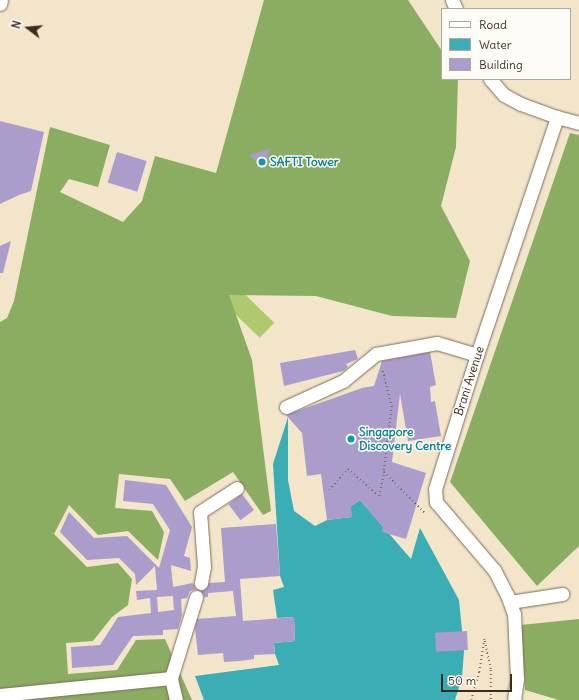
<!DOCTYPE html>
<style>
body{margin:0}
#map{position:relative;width:579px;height:700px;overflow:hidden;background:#f2e5ca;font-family:Delius,sans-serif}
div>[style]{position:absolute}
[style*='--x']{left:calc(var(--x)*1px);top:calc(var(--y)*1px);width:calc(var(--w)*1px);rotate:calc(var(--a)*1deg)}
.green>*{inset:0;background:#afc96e;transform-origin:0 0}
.forest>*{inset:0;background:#8bad61}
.water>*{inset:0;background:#3badb4}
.building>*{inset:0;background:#aa9dcb;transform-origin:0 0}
.path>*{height:1.5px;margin-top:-0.75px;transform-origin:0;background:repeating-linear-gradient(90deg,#7b6b5a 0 1px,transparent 0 4px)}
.roads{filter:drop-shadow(0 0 1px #7b6b5a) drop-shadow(0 0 1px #7b6b5a)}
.minor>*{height:13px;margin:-6.5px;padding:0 6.5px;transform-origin:6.5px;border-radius:6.5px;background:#fff}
.dots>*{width:11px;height:11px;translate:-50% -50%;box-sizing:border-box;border:2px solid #fdfcf7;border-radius:50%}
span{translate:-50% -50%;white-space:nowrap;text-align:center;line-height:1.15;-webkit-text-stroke:3px #fdfcf7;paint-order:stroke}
.culture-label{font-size:12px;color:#0d838f;font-weight:700}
.left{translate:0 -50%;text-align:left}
.street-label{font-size:12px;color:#3b2a1e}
.legend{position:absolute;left:441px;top:8px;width:130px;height:72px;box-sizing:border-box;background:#fdfcf7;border:1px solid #afa8a0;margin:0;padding:5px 7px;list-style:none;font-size:12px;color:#3b2a1e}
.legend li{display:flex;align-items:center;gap:8px;height:20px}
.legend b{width:20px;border:1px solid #afa8a0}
.north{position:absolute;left:8px;top:8px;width:40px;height:40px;-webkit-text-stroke:3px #fdfcf7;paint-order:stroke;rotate:286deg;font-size:11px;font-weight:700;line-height:16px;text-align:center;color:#3b2a1e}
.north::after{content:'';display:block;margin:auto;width:14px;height:18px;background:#3b2a1e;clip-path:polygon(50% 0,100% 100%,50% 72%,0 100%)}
.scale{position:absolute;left:441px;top:674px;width:71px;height:18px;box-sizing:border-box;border:2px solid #3b2a1e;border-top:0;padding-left:5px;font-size:12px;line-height:14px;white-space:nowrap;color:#3b2a1e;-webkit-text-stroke:3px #fdfcf7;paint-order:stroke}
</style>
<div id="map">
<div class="green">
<i style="left:229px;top:279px;width:63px;height:21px;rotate:44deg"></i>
</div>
<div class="forest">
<i style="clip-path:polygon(264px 0,408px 0,442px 51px,442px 79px,458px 79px,456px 147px,441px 206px,470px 261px,456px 318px,392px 316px,316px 296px,229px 295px,252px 360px,271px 511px,263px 515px,233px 472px,185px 501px,170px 479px,119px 474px,115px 508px,152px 511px,164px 532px,158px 560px,128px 531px,98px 535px,69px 505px,54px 534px,87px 567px,118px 563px,132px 579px,128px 605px,112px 617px,93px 641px,66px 643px,68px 674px,117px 670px,136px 640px,165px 639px,192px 700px,0 700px,0 322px,7px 318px,14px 301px,50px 127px,110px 145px,98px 187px,69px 179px,60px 192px,123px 222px,142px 201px,155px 156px,216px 173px)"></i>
<i style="clip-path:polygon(570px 133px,579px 135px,579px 546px,537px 586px,450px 482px)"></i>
<i style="clip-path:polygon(579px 619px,579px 700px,559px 700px,525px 690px,521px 625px)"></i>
</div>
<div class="water">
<i style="clip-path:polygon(288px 417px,288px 480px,294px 511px,315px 526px,327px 520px,351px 517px,351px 506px,360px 500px,411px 559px,420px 528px,459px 600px,464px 651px,462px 678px,455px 700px,204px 700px,195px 676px,279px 665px,275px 654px,274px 643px,295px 641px,294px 617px,277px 618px,273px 590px,284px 587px,280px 576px,273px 464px)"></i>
</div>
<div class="building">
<i style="clip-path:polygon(0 121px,44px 132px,31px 191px,19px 195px,0 204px)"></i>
<i style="clip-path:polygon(270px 149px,265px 170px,250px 155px)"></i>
<i style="left:117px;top:152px;width:31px;height:32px;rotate:17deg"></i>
<i style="clip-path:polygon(11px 241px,3px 273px,0 273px,0 246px)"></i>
<i style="clip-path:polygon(355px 350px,358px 359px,346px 364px,348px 367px,343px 371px,284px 386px,280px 363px)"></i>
<i style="clip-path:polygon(430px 352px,436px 385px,430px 387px,431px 402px,435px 401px,441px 436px,408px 441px,400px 394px,392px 462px,426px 473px,406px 539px,382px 532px,383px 527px,360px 500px,351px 506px,352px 517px,327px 520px,321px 474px,307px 476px,302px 433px,286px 415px,362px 388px,374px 386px,382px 361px)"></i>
<i style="clip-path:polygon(evenodd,125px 480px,166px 485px,192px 527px,184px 556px,190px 558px,191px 571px,171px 565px,173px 587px,193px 583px,196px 589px,190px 591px,187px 598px,181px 599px,182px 615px,178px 629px,163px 630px,163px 635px,133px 636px,113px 665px,72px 668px,71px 647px,100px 645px,118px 617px,151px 613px,150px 598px,137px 600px,136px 591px,157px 590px,155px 566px,136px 585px,135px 574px,119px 558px,87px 560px,60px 532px,69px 512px,94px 538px,127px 536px,159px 568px,170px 530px,153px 504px,123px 501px,125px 480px,173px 596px,174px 610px,158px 612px,157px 597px,173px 596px)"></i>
<i style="left:242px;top:494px;width:20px;height:17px;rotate:53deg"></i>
<i style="clip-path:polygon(276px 524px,280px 576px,240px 579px,243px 621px,294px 617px,295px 641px,274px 643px,275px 654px,254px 655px,254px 659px,240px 661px,224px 662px,223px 653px,198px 655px,195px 628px,197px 619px,236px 616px,233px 591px,208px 593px,208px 597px,204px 597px,201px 591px,207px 588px,209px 583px,225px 582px,221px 528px)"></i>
<i style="left:467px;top:631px;width:19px;height:32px;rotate:87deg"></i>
</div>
<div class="path">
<i style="--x:383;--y:371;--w:36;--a:76"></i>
<i style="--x:392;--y:406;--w:66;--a:96.9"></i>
<i style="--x:384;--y:472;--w:57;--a:45"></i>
<i style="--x:329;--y:490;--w:28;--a:-48"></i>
<i style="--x:348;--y:469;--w:41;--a:41.1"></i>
<i style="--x:379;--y:496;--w:25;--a:-78"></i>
<i style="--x:485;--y:641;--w:30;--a:78"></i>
<i style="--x:491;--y:670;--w:30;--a:90"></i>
<i style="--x:471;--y:700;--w:29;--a:-74"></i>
<i style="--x:479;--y:672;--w:33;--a:-81"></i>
</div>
<div class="roads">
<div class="minor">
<i style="--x:452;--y:0;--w:10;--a:66"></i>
<i style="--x:0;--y:4;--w:4;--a:-76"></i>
<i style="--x:490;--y:79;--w:21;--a:49"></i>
<i style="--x:504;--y:95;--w:19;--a:28"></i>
<i style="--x:521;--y:104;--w:38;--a:20"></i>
<i style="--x:557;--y:117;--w:23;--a:15"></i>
<i style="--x:286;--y:407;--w:63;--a:-24.5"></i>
<i style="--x:343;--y:381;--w:43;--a:-39.3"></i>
<i style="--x:376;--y:354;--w:62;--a:-10.2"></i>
<i style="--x:437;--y:343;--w:42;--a:16.7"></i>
<i style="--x:201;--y:583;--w:17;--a:-80"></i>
<i style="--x:204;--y:566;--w:54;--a:-94.2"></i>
<i style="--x:200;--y:512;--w:44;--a:-33"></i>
<i style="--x:510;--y:602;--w:53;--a:-8.7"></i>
<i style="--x:0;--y:695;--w:172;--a:-5.7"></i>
<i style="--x:176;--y:700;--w:23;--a:-103"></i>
<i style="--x:171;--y:678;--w:85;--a:-72.8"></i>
<i style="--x:514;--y:700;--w:21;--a:-82"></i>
<i style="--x:517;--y:679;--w:65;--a:-92.6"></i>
<i style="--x:514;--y:614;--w:20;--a:-110"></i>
<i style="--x:507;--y:595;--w:28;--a:-117"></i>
<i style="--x:494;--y:570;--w:89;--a:-130.5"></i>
<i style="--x:436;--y:502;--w:13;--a:-94"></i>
<i style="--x:435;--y:489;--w:140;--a:-72.6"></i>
<i style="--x:477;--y:355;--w:251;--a:-71.4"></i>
</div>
</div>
<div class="dots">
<i style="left:262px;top:162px;background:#0f9aa8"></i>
<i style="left:351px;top:439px;background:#0f9aa8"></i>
</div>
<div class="culture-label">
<span class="left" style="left:270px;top:162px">SAFTI Tower</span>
<span class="left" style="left:359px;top:439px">Singapore<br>Discovery Centre</span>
</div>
<div class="street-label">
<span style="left:469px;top:381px;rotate:-72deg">Brani Avenue</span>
</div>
<ul class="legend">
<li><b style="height:5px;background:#fff"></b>Road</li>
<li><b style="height:11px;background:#3badb4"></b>Water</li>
<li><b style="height:11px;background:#aa9dcb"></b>Building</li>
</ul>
<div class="north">N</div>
<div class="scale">50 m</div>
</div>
